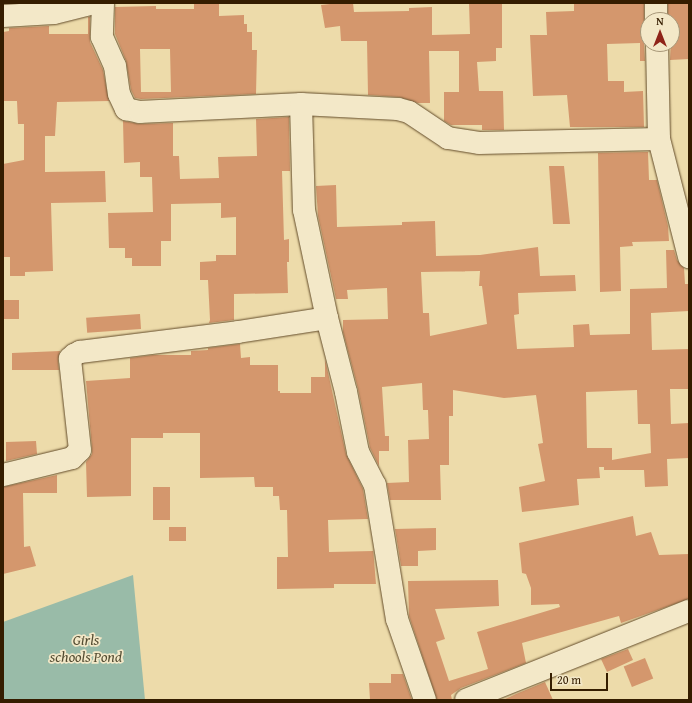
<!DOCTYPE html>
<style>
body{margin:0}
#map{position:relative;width:692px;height:703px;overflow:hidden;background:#eddbaa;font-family:"Gentium Book Plus",serif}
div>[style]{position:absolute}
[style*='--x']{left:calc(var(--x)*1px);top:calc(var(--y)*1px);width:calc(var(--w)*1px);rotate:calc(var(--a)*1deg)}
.water>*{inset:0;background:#99bba8}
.building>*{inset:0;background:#d4976d;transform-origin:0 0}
.roads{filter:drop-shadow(0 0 1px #634c2a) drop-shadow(0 0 1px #634c2a)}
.minor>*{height:22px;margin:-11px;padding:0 11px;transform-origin:11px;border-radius:11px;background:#f3e8c8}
span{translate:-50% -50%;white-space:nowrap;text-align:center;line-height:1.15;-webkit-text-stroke:3.5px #f3e8c8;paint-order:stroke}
.water-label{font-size:15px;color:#534c32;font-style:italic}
.frame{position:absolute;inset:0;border:4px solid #351d00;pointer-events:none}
.north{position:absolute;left:640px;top:12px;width:40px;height:40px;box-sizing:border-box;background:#f3e8c8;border:1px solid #a79778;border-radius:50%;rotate:0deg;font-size:11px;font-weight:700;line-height:16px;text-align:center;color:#351d00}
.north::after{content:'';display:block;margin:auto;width:14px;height:18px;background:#8f2418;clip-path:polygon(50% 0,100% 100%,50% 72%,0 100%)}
.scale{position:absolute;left:550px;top:673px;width:58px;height:18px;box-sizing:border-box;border:2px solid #351d00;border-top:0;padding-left:5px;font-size:12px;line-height:14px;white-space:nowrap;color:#351d00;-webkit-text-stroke:3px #f3e8c8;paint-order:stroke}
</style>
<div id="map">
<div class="water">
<i style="clip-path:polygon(133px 575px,145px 700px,4px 700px,3px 622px)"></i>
</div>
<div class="building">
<i style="clip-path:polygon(evenodd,194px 3px,219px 3px,219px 16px,244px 15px,244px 24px,247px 24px,247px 32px,252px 32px,252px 50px,257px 50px,256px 94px,141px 99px,135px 98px,131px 90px,126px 61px,115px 34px,115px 7px,156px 6px,156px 9px,194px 9px,194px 3px,140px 49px,170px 49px,171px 92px,141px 92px,140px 49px)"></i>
<i style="clip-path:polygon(339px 3px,353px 3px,354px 12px,409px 11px,409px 8px,432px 7px,432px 35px,470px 34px,469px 3px,502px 3px,502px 48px,496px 48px,496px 61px,477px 62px,479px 91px,503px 91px,504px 130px,482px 130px,482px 125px,451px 125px,444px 121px,444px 92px,459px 92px,459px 51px,429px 51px,430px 103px,418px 103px,399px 97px,368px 95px,367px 41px,341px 41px,340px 26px,325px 28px,321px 5px)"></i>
<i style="clip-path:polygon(574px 3px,644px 3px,644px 20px,648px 29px,648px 36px,644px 44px,645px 61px,640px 61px,640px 43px,607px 44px,608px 81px,624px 81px,624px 92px,643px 91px,644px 127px,570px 127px,567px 95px,533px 96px,530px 35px,547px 35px,546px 12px,574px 11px)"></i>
<i style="clip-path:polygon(668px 3px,689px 3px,689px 59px,670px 60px,672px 20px,668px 20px)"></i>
<i style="clip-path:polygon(88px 17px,90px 17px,90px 42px,103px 70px,109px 101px,57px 102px,55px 136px,45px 136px,45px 172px,105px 171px,106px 202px,51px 203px,53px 271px,25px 272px,25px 276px,10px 276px,10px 257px,3px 257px,3px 164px,24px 160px,24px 124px,18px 124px,17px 101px,3px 101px,3px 32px,9px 31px,9px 28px,49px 26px,49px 34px,88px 34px)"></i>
<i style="clip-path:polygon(289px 117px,290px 171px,282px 171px,284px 240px,289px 239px,289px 262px,287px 262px,288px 293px,234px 294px,234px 320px,209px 323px,210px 320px,208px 280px,200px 280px,200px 262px,216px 261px,216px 255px,236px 255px,236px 217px,221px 218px,221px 203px,171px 204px,171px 241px,161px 241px,161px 266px,132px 266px,132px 258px,125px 258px,125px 248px,109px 248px,108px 213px,153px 212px,152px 177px,140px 177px,140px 162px,124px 163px,123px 121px,140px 124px,173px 123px,173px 156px,179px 156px,180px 179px,219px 178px,218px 157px,257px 156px,256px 119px)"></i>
<i style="clip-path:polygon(648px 152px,649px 180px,657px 180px,668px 226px,669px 241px,632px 242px,633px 246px,620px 247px,621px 291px,600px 292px,598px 153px,583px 153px)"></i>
<i style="clip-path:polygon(549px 166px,564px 166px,570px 224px,553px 224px)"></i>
<i style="clip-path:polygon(evenodd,336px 185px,337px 227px,402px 225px,402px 222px,435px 221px,436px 256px,480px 255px,538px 247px,540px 276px,575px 275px,576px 291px,518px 293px,519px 314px,514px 315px,517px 349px,574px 347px,573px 325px,589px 324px,590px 335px,630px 334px,630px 289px,667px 288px,666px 250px,674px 250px,677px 260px,684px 268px,685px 284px,689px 284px,689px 311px,651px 313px,652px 350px,689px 349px,689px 389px,670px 389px,671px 424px,689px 423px,689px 458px,667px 459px,668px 486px,645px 487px,644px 470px,604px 470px,604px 467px,599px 467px,600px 478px,577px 479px,579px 505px,522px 512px,519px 487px,545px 481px,538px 444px,543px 443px,536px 395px,504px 398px,453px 390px,453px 416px,449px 416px,449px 465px,440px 465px,441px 500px,390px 500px,387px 483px,409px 482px,408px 440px,429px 439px,428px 410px,423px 410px,422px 383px,382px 387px,385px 436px,389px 436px,389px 451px,379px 451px,379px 466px,370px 448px,358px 389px,343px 332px,343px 320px,388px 319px,387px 288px,347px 290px,348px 299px,336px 299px,318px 216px,316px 186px,336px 185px,480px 271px,479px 286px,482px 286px,487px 324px,430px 336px,429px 313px,423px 313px,421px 272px,480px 271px,336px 185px,637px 390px,638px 424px,650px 424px,651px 453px,612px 460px,612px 448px,587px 448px,586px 392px,637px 390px)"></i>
<i style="left:3px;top:300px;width:16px;height:19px"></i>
<i style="left:140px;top:314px;width:15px;height:54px;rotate:86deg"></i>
<i style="clip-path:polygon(240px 344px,241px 358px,250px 357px,250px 365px,278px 365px,278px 391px,280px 391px,280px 393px,311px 393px,311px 377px,325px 377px,325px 359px,346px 454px,363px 489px,368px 519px,328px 520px,329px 552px,373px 551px,373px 548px,376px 584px,334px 584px,334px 588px,277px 589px,277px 557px,288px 557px,287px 510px,280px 510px,279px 496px,273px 496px,273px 487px,255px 487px,254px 477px,200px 478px,200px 433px,163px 433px,163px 438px,131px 438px,131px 496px,87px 497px,86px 462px,92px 454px,92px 449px,86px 381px,130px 378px,130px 358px,153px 355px,191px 355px,191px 351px,208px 350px,208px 348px)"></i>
<i style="clip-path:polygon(60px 351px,58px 360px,59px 370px,12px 370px,12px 353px)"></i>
<i style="clip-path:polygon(36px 441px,37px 454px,6px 461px,6px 442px)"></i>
<i style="clip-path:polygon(57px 475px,57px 493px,23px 493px,24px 547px,30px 546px,36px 566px,3px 574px,3px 487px)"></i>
<i style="left:153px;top:487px;width:17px;height:33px"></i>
<i style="clip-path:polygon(633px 516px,636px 536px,651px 532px,659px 555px,689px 554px,689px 599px,621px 623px,619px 616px,522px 643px,526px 663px,461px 688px,451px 695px,452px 700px,437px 700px,409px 616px,408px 581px,498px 580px,499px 606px,435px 609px,445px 639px,436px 642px,449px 681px,488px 669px,477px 632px,560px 607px,559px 604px,531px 605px,531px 588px,526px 574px,522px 573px,519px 543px)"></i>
<i style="left:169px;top:527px;width:17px;height:14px"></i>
<i style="clip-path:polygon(436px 528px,436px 550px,418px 551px,418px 566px,401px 566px,395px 529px)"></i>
<i style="clip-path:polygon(628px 649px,633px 660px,607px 672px,601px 659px)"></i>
<i style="left:645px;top:658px;width:22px;height:23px;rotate:68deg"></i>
<i style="clip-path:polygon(391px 674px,403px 674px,412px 700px,370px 700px,369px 683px,391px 683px)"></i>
<i style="clip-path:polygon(545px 682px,553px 700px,503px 700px,516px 694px)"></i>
</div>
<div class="roads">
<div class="minor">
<i style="--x:103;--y:3;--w:34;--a:92"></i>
<i style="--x:102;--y:37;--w:32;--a:66"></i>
<i style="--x:115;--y:66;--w:28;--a:82"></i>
<i style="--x:119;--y:94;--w:17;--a:65"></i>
<i style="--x:126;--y:109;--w:14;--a:12"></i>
<i style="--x:140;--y:112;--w:161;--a:-2.8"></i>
<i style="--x:301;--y:104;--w:106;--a:88.4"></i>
<i style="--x:304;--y:210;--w:110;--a:78"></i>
<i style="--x:327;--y:318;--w:76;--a:75.6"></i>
<i style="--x:346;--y:392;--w:61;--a:78.7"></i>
<i style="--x:358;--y:452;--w:37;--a:63"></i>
<i style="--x:375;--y:485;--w:136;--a:80.7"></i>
<i style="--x:397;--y:619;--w:86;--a:70.9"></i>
<i style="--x:656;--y:3;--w:17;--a:90"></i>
<i style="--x:3;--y:16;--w:51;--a:-3.4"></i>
<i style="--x:54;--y:13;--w:41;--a:-14"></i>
<i style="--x:657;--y:44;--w:95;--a:88.8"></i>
<i style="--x:659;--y:139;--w:122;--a:75.7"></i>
<i style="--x:301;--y:104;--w:97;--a:3"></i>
<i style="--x:398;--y:109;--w:11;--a:15"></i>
<i style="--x:409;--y:112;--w:47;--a:33.7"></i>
<i style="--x:448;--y:138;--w:31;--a:9"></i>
<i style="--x:479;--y:143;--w:180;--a:-1.3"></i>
<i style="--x:3;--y:475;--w:71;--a:-13.8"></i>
<i style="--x:72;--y:458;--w:11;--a:-45"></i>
<i style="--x:80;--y:450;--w:92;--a:-96.3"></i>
<i style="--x:70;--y:359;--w:6;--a:-45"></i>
<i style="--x:74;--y:355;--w:7;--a:-27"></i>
<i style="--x:80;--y:352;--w:159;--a:-7.2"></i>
<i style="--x:238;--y:332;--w:90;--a:-8.9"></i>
<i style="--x:466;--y:700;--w:240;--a:-21.8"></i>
</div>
</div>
<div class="water-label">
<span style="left:86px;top:648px">Girls<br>schools Pond</span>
</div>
<div class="frame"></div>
<div class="north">N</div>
<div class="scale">20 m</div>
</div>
